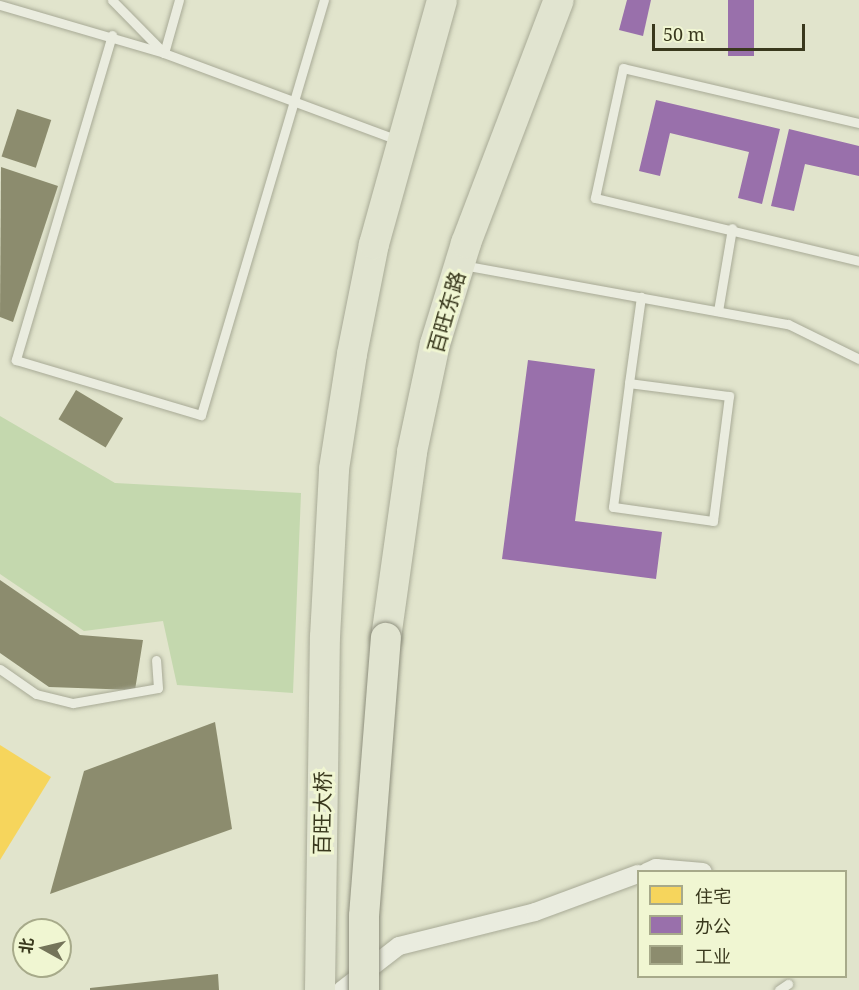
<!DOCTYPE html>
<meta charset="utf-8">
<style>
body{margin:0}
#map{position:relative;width:859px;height:990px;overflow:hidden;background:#e1e4cc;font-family:"Noto Serif","Noto Sans SC",serif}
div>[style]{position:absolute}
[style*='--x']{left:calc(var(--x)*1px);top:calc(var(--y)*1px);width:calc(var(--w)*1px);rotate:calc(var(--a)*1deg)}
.green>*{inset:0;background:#c4d8ae}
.homes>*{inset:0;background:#f6d55c}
.offices>*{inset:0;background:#9970ab;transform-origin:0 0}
.industry>*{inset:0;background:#8c8c6e;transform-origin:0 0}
.roads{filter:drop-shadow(0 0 2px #a8aa96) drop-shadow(0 0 2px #a8aa96)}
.lane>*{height:9px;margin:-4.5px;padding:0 4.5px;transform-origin:4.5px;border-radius:4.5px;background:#eaecdf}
.street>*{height:18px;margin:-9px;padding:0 9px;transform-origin:9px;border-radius:9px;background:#eaecdf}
.primary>*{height:30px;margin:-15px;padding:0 15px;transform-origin:15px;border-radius:15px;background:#e1e4d0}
.bridges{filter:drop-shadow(0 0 2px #8d8e7c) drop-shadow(0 0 2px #8d8e7c)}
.primary-bridge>*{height:30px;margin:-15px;padding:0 15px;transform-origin:15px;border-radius:15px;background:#e1e4d0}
span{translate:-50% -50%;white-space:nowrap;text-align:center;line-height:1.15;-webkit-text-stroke:6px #f0f6d2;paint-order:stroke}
.street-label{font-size:21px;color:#39381d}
.legend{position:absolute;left:637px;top:870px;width:210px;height:108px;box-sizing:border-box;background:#f0f6d2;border:2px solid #a7aa8a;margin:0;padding:8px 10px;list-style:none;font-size:18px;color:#39381d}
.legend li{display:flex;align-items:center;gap:12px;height:30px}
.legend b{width:30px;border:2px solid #a7aa8a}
.north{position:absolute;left:12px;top:918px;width:60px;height:60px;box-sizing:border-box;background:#f0f6d2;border:2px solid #a7aa8a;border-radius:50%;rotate:278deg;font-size:16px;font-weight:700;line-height:24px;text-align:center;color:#39381d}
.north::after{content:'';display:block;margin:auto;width:21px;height:27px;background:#74745a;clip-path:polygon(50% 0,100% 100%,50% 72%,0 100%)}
.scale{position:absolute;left:652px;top:24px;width:153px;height:27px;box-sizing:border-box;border:3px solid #39381d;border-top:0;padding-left:8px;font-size:18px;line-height:21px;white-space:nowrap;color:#39381d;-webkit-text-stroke:4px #f0f6d2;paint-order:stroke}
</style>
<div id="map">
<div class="green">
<i style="clip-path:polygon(0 416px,115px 483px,301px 493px,293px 693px,177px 685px,163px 621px,84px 631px,0 574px)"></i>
</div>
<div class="homes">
<i style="clip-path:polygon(0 745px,51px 777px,0 860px)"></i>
</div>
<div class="offices">
<i style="clip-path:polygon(627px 0,651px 0,643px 36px,619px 30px)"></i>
<i style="left:728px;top:0;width:26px;height:56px"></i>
<i style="clip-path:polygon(656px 100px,780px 129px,762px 204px,738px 198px,749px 152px,670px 133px,660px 176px,639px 171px)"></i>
<i style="clip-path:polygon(789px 129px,859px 146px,859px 176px,805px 164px,794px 211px,771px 206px)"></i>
<i style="clip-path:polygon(528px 360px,595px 369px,575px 521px,662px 532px,656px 579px,502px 559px)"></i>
</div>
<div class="industry">
<i style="left:17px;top:109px;width:36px;height:50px;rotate:18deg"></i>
<i style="clip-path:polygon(1px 167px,58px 186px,13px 322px,0 317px)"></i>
<i style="left:76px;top:390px;width:55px;height:34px;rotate:31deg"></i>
<i style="clip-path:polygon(0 580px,80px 635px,143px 640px,135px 690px,49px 687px,0 653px)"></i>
<i style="clip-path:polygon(215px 722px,232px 829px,50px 894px,84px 771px)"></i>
<i style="clip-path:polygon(218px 974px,219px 990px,90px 990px,90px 988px)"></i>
</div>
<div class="roads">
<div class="lane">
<i style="--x:112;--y:0;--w:74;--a:45.5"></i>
<i style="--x:164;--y:53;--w:250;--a:20.4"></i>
<i style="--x:0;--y:5;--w:171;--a:16.3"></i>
<i style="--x:164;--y:53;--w:55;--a:-74.2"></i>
<i style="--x:112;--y:35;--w:339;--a:106.5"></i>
<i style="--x:16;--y:360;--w:193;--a:16.6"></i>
<i style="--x:201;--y:415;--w:433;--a:-73.5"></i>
<i style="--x:859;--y:123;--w:242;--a:-166.9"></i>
<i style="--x:623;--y:68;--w:133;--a:102.2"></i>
<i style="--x:595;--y:198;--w:271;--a:13.4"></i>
<i style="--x:462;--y:265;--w:331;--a:10.3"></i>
<i style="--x:788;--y:324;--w:79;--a:26.2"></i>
<i style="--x:718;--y:311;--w:84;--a:-80.4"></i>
<i style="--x:629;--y:383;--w:101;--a:7.4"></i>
<i style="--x:729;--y:396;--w:126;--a:97.3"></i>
<i style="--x:713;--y:521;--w:101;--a:-172"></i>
<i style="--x:613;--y:507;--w:125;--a:-82.6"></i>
<i style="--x:629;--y:383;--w:87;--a:-82.1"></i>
<i style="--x:0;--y:669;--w:44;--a:34.8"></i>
<i style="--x:36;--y:694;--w:38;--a:14"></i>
<i style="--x:73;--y:703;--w:86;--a:-10"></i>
<i style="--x:158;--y:688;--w:28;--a:-94"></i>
<i style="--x:779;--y:990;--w:11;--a:-34"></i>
</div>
<div class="street">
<i style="--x:647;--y:872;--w:10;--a:-24"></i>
<i style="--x:656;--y:868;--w:47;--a:4.9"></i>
<i style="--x:342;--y:990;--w:72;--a:-37.7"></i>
<i style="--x:399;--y:946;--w:140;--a:-14"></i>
<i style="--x:535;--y:912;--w:110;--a:-20.3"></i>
</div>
<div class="primary">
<i style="--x:386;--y:638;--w:188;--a:-82"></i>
<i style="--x:412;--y:452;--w:110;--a:-78"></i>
<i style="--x:435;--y:344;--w:106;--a:-72.9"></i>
<i style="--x:466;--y:243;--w:260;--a:-69.1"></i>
<i style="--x:320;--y:990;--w:353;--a:-89.2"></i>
<i style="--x:325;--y:637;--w:168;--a:-86.9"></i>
<i style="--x:334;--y:469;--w:116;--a:-81.1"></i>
<i style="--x:352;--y:354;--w:112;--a:-78.7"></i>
<i style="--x:374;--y:244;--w:253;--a:-74.4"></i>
</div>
</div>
<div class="bridges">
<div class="primary-bridge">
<i style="--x:364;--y:990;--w:74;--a:-90"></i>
<i style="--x:364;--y:916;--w:279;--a:-85.5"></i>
</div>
</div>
<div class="street-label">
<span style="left:446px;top:312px;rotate:-74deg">百旺东路</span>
<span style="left:322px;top:813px;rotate:-89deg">百旺大桥</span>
</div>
<ul class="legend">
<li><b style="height:16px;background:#f6d55c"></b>住宅</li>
<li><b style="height:16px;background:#9970ab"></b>办公</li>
<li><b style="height:16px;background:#8c8c6e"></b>工业</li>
</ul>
<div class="north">北</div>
<div class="scale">50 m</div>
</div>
